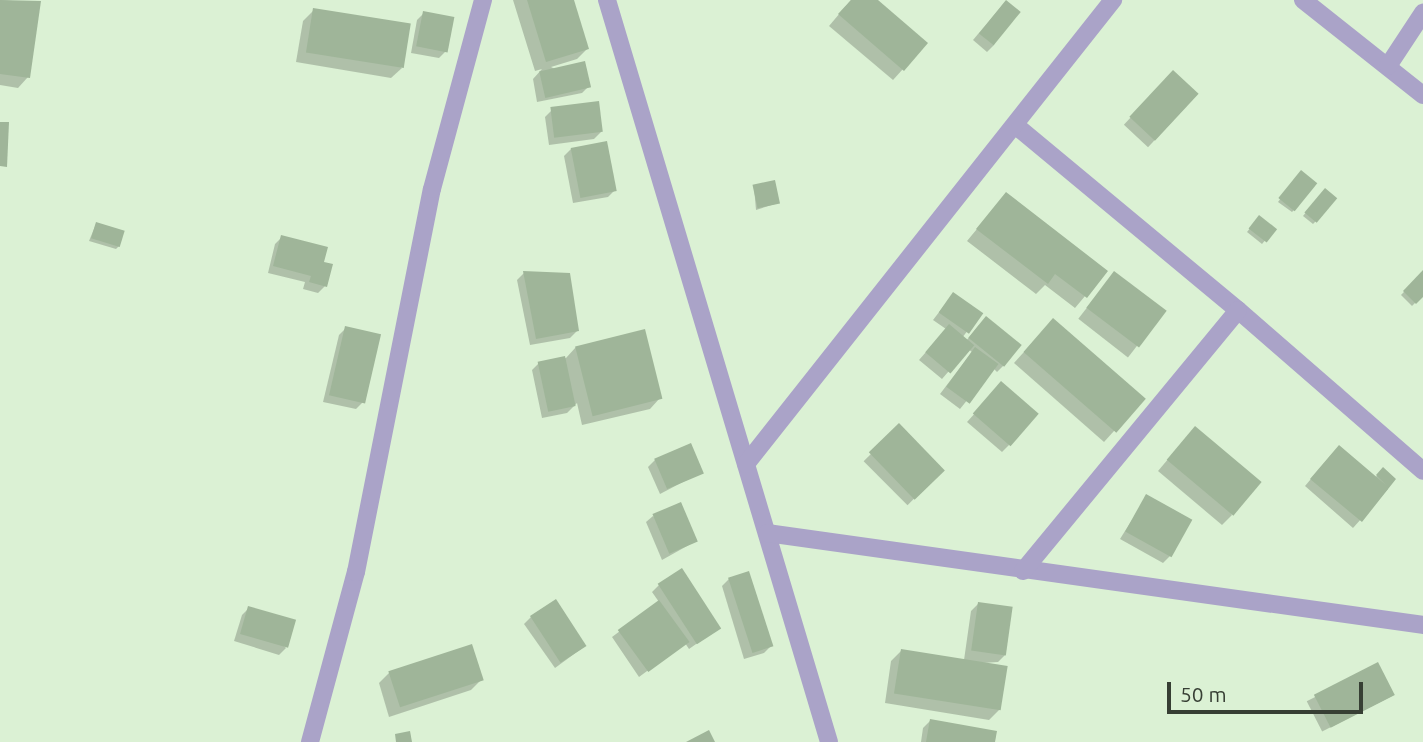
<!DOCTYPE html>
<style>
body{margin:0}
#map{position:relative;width:1423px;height:742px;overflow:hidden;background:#dbf1d4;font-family:Ubuntu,sans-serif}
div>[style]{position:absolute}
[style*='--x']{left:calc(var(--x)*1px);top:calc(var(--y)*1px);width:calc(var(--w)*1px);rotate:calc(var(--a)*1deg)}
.shadow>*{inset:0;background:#0003;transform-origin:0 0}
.building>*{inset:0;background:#9fb599;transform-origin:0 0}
.minor>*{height:18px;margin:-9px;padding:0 9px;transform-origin:9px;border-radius:9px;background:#aaa3c8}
span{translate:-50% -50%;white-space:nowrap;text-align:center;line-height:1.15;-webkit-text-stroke:6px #dbf1d4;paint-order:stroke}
.scale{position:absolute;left:1167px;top:682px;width:196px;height:32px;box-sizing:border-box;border:4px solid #373f34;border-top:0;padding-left:9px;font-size:21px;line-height:24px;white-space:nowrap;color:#373f34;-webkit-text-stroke:5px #dbf1d4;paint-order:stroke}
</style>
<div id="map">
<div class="shadow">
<i style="clip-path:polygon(0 0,39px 3px,28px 77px,18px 88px,0 85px)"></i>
<i style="clip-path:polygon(513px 0,572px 0,587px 49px,577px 59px,551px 67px,589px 86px,582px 93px,537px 102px,533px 79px,542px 69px,535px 71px)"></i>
<i style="clip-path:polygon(851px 0,876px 0,903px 69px,893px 80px,829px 26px)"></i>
<i style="clip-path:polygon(1005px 2px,994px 45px,987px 52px,973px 40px)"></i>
<i style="clip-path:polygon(314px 10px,402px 68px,391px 78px,296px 62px,303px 21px)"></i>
<i style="clip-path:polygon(424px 13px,446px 51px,439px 58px,411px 53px,417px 20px)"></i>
<i style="left:1173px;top:72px;width:33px;height:72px;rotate:43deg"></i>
<i style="clip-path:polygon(552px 110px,601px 132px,594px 139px,549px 145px,545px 117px)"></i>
<i style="clip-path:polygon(571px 149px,615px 190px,608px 197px,573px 203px,564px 156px)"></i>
<i style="clip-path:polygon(1298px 175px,1295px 209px,1292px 212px,1278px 202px)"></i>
<i style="clip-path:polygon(754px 187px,778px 203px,756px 210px)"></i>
<i style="clip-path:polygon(1322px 193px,1316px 221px,1313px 224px,1303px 216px)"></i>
<i style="clip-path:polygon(1006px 194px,1106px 271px,1075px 308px,1045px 285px,1036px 294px,967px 241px)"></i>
<i style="clip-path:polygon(1256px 221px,1274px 230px,1262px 244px,1247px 232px)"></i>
<i style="clip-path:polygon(96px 224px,119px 246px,116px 249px,89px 241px)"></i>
<i style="clip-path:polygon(282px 237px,322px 264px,325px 286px,318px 293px,303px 289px,305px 282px,268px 273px,275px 244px)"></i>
<i style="clip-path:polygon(524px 273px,577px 331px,570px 338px,530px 345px,517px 280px)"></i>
<i style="left:1114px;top:273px;width:63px;height:58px;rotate:38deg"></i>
<i style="clip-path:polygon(1422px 273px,1423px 295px,1412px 306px,1401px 295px)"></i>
<i style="clip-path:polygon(953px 294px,981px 313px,962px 338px,966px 341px,979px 325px,1004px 365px,997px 372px,993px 368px,960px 409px,940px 394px,972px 352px,968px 349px,942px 379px,919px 360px,946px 329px,933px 320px)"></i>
<i style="clip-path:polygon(346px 328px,363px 402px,356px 409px,323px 402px,339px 335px)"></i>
<i style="clip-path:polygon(1043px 331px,1143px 399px,1104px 442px,1014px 363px)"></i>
<i style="clip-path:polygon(576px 347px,660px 398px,650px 409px,582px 425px,577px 403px,567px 413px,542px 418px,532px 370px,539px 363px,566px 358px)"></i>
<i style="clip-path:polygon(995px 391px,1009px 445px,1002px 452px,967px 422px)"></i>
<i style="left:899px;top:426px;width:62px;height:50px;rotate:45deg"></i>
<i style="clip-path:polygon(1185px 439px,1232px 515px,1222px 525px,1158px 471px)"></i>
<i style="clip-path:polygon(1332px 454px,1375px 478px,1383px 469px,1388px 489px,1353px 528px,1305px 486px)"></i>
<i style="clip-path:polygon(655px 460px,702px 472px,660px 494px,648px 467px)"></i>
<i style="clip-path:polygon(1147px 496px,1170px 556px,1163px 563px,1120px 539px)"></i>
<i style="clip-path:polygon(653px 516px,696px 541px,662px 560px,646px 522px)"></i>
<i style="clip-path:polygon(729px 579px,771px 646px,764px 653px,744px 659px,722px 586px)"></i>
<i style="clip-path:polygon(659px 585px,719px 628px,689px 649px,685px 643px,639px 677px,612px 637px,659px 602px,652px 592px)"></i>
<i style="clip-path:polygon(978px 604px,1005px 655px,998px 662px,982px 663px,1000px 709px,989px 720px,885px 703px,891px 661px,902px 650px,964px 660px,971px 611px)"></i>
<i style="clip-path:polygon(249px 608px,286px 648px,279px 655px,234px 641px,242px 615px)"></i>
<i style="clip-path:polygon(531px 617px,585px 646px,555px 668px,524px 624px)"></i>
<i style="left:1378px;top:665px;width:34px;height:80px;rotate:63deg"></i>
<i style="clip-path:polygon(389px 673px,482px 679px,471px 690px,389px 717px,379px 683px)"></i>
<i style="clip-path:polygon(930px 721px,994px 742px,921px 742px,923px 728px)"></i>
</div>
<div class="building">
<i style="clip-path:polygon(0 0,41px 1px,30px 78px,0 74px)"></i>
<i style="clip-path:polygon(527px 0,574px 0,589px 49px,546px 62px)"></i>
<i style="clip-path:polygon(851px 0,878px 0,928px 43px,904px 71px,838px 14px)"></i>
<i style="left:1006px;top:0;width:19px;height:43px;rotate:39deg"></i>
<i style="left:313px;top:8px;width:99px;height:45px;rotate:9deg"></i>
<i style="left:423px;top:11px;width:32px;height:36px;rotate:11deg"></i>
<i style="left:585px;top:61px;width:27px;height:47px;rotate:77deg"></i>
<i style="left:1173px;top:70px;width:35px;height:64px;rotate:43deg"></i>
<i style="left:599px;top:101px;width:31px;height:49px;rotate:83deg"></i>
<i style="clip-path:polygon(0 122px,9px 122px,7px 167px,0 166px)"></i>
<i style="left:607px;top:141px;width:51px;height:37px;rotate:79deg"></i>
<i style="left:1301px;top:170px;width:21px;height:36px;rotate:39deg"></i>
<i style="left:775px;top:180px;width:24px;height:23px;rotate:78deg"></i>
<i style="left:1325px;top:188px;width:16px;height:32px;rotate:40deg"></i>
<i style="clip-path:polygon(1006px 192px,1108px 271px,1087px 298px,1055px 274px,1048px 284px,976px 229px)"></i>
<i style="left:1259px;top:215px;width:23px;height:17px;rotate:38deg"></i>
<i style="left:96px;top:222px;width:30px;height:17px;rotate:17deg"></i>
<i style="clip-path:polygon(281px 235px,328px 247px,324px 262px,333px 264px,327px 287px,309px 282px,311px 276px,273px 266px)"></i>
<i style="clip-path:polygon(1423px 270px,1423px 297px,1416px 304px,1403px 291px)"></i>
<i style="clip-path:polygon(523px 271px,570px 273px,579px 331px,536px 339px)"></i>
<i style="left:1114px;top:271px;width:66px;height:46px;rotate:37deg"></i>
<i style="left:953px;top:292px;width:37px;height:25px;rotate:35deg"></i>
<i style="left:986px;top:316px;width:46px;height:28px;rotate:39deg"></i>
<i style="left:1053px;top:318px;width:123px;height:45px;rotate:41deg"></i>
<i style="left:949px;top:324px;width:33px;height:37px;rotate:40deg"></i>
<i style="left:345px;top:326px;width:37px;height:71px;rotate:13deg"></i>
<i style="left:645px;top:329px;width:72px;height:72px;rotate:76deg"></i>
<i style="left:975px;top:347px;width:29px;height:49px;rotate:36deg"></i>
<i style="left:565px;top:356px;width:51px;height:28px;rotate:78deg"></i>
<i style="left:1001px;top:381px;width:50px;height:43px;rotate:41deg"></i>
<i style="left:899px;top:423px;width:66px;height:42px;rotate:46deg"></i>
<i style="left:1195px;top:426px;width:87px;height:44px;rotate:40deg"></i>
<i style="left:691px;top:443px;width:33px;height:40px;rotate:67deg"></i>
<i style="clip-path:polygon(1339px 445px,1386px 485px,1376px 475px,1383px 467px,1396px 479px,1362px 522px,1310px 479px)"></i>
<i style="left:1146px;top:494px;width:53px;height:43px;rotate:29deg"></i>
<i style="left:681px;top:502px;width:43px;height:31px;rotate:67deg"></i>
<i style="left:682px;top:568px;width:72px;height:29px;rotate:57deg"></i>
<i style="left:749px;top:571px;width:79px;height:22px;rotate:72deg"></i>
<i style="left:556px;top:599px;width:56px;height:31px;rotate:57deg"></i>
<i style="left:659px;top:600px;width:52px;height:51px;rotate:54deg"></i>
<i style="left:978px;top:602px;width:35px;height:49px;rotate:8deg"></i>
<i style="left:248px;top:606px;width:50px;height:29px;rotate:16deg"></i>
<i style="left:472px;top:644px;width:38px;height:88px;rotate:72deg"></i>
<i style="left:901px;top:649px;width:108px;height:45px;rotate:9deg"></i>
<i style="left:1378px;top:662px;width:37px;height:72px;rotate:63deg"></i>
<i style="clip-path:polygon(930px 719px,997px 731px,995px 742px,926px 742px)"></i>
<i style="clip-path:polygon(709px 730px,715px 742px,686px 742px)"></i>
<i style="clip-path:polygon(410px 731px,412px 742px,396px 742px,395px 734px)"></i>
</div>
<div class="minor">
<i style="--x:607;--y:0;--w:774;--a:73.34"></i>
<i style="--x:1303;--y:0;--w:153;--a:38.4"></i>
<i style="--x:1388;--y:66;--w:64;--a:-56.6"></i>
<i style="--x:1015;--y:125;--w:290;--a:39.7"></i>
<i style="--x:1238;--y:310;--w:245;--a:41"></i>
<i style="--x:746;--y:464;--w:592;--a:-51.66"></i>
<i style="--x:767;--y:533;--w:662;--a:7.98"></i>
<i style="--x:1023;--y:571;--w:338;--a:-50.5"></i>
<i style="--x:310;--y:742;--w:176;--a:-74.9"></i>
<i style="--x:356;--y:572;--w:390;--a:-78.8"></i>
<i style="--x:432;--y:189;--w:196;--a:-74.9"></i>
</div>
<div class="scale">50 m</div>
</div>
